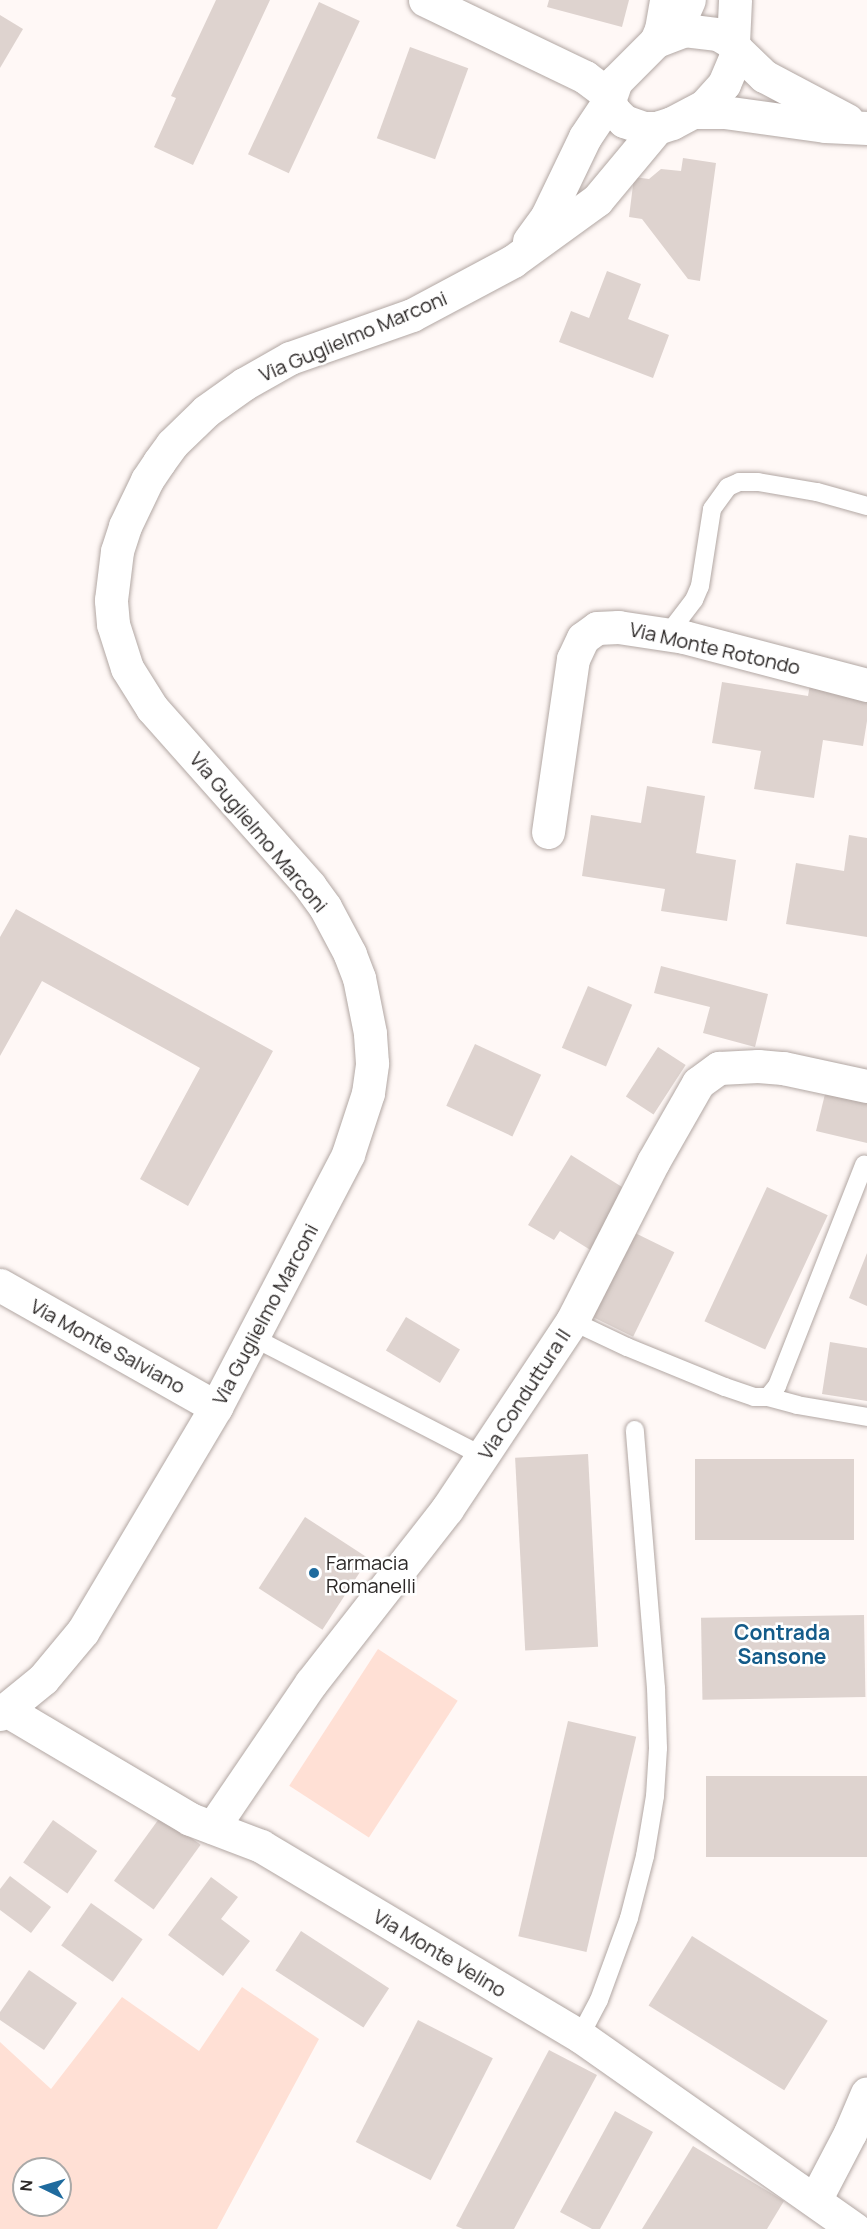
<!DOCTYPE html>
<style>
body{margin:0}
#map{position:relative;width:867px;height:2229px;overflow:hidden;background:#fff8f6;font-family:Manrope,sans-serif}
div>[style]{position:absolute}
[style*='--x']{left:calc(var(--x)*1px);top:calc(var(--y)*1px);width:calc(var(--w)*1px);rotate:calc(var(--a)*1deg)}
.green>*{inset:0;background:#ffe0d5;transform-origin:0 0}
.building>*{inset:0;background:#ded3cf;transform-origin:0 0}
.roads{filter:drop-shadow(0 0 2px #b2a7a3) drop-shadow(0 0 2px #b2a7a3)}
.service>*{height:18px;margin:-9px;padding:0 9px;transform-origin:9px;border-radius:9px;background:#fff}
.minor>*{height:33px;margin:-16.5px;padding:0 16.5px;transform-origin:16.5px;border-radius:16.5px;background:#fff}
.tertiary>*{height:33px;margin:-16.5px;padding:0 16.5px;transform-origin:16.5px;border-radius:16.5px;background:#fff}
.secondary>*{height:33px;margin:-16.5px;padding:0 16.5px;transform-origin:16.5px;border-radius:16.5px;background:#fff}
.dots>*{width:16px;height:16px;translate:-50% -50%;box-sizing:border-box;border:3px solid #fff;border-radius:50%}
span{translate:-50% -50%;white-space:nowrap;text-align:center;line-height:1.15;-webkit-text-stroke:5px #fff;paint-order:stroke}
.street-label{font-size:20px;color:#2b2726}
.poi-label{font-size:20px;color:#2b2726}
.left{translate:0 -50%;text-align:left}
.neighbourhood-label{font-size:21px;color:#145b89;font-weight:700}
.north{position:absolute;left:12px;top:2157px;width:60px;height:60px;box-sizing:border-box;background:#fff;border:2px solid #aaa9a8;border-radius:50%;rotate:275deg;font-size:16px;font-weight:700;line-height:24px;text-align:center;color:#2b2726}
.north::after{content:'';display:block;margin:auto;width:21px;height:27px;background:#1f6b9e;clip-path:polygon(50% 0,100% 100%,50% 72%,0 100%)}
</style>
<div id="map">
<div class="green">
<i style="left:378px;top:1649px;width:95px;height:163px;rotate:33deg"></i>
<i style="clip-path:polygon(evenodd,242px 1987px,319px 2039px,217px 2229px,0 2229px,0 2042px,51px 2089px,122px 1997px,199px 2051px,242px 1987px,24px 2169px,60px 2169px,60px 2205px,24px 2205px,24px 2169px)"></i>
</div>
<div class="building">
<i style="clip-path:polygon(216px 0,270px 0,193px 165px,154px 147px,176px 98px,171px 96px)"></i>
<i style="clip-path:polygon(549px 0,629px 0,622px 27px,547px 7px)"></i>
<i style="left:319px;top:2px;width:45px;height:168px;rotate:25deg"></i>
<i style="clip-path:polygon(0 15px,23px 29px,0 68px)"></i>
<i style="left:410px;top:47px;width:62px;height:97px;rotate:20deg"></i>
<i style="clip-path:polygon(683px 158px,716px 163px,700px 281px,688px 279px,642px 219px,629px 217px,634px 177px,649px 179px,661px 169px,681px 171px)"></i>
<i style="clip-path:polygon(607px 271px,641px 284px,628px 319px,669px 335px,653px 378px,559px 342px,571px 311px,589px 318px)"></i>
<i style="clip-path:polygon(811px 679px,867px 688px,867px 721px,863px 746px,823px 740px,814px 798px,754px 789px,761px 751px,712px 743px,722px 682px,808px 696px)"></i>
<i style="clip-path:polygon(647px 786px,705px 796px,696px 853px,736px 860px,727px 921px,661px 911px,665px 889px,582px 876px,591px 815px,641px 823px)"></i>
<i style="clip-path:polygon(849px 835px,867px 838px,867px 937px,786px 924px,796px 863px,844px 871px)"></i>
<i style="clip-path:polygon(16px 909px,273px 1051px,188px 1206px,140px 1179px,200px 1068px,42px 981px,0 1056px,0 937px)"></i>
<i style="clip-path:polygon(661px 966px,768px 994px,755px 1047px,703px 1033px,710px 1007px,654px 993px)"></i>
<i style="left:588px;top:986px;width:48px;height:67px;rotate:23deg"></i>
<i style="left:475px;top:1044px;width:73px;height:68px;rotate:25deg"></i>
<i style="left:658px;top:1047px;width:33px;height:59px;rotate:33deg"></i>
<i style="clip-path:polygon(825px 1094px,867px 1103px,867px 1143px,816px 1131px)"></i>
<i style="clip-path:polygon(571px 1155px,630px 1192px,592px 1251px,560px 1231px,554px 1240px,528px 1225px)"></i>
<i style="left:767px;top:1187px;width:67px;height:148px;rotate:25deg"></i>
<i style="left:633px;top:1232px;width:46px;height:94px;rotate:26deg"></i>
<i style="clip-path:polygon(867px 1253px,867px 1306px,849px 1298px)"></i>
<i style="left:406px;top:1317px;width:63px;height:39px;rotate:31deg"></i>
<i style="clip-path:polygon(830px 1342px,867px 1348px,867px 1401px,822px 1394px)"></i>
<i style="left:588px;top:1454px;width:193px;height:73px;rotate:87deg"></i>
<i style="left:695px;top:1459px;width:159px;height:81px"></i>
<i style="left:305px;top:1517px;width:76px;height:85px;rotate:33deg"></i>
<i style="left:864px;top:1615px;width:82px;height:163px;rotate:89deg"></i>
<i style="left:568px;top:1721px;width:70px;height:221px;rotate:13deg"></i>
<i style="left:867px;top:1776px;width:81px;height:161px;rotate:90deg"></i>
<i style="left:161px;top:1816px;width:49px;height:80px;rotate:36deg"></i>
<i style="left:53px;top:1820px;width:54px;height:52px;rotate:35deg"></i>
<i style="clip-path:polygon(10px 1876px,51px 1907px,31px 1933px,0 1910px,0 1889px)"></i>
<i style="clip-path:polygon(211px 1877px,238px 1897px,221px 1919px,250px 1941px,223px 1976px,168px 1935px)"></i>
<i style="left:91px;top:1903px;width:63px;height:52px;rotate:35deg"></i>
<i style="left:301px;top:1931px;width:105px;height:47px;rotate:33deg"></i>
<i style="left:692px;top:1936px;width:160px;height:82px;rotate:32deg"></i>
<i style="clip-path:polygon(29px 1970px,77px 2003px,44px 2050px,0 2020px,0 2012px)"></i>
<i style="left:418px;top:2020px;width:84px;height:137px;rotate:27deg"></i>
<i style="clip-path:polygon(549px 2050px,597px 2075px,514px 2229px,463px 2229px,456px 2226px)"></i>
<i style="clip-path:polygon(615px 2111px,653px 2132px,600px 2229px,592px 2229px,560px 2212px)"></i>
<i style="clip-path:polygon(693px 2146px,784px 2201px,767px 2229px,642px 2229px)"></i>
</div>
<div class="roads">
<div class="service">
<i style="--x:668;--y:634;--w:43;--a:-52.6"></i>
<i style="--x:694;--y:600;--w:15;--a:-67"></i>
<i style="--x:700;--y:586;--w:78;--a:-81.1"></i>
<i style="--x:712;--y:509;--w:27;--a:-54"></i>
<i style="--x:728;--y:487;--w:12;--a:-24"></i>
<i style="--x:739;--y:482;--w:19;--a:0"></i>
<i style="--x:758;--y:482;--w:60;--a:9.6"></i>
<i style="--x:817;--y:492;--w:52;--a:15.6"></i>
<i style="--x:572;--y:1321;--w:61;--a:25.3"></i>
<i style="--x:627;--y:1347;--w:106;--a:22.2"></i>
<i style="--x:725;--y:1387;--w:31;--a:19"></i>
<i style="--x:754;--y:1397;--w:14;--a:0"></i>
<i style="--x:768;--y:1397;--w:14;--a:-51"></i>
<i style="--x:777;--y:1386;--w:238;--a:-68.5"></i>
<i style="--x:254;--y:1338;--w:258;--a:27.3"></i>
<i style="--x:768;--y:1397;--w:30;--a:15"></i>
<i style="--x:797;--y:1405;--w:71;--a:9.7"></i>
<i style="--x:580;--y:2036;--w:41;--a:-62.2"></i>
<i style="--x:599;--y:2000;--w:87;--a:-69.9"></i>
<i style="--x:629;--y:1918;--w:64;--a:-75.5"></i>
<i style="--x:645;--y:1856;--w:61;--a:-80.5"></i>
<i style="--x:655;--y:1796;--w:48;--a:-86.4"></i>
<i style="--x:658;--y:1748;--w:60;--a:-91.9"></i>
<i style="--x:656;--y:1688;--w:259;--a:-94.7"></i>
</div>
<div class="minor">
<i style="--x:656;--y:41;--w:13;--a:-67"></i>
<i style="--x:661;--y:29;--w:29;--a:-80"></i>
<i style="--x:548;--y:832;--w:175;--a:-81.8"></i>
<i style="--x:573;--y:659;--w:23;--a:-65"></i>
<i style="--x:583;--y:638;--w:17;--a:-36"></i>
<i style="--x:597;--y:628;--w:21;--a:-3"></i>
<i style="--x:618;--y:627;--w:67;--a:8.6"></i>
<i style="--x:684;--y:637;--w:189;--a:14.7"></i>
<i style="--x:0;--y:1285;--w:248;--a:29.5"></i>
<i style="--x:6;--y:1710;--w:214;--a:30.6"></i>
<i style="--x:190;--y:1819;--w:76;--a:20.8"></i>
<i style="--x:261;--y:1846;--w:371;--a:30.8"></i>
<i style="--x:580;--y:2036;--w:336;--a:35.1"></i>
<i style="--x:213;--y:1827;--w:174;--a:-55.8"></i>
<i style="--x:311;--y:1683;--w:221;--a:-52"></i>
<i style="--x:447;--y:1509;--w:226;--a:-56.4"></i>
<i style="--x:572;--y:1321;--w:178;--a:-63"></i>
<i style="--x:653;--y:1162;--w:91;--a:-60.3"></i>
<i style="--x:698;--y:1083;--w:26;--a:-36"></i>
<i style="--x:719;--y:1068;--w:39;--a:-3"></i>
<i style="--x:758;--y:1066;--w:25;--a:5"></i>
<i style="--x:783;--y:1068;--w:86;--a:12.1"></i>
<i style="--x:815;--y:2200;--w:76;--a:-62.4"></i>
<i style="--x:850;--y:2133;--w:43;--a:-67"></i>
</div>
<div class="tertiary">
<i style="--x:736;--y:49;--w:39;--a:44"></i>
<i style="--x:764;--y:76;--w:94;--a:27.9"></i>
<i style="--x:694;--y:112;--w:30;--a:0"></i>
<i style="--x:724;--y:112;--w:102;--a:7.9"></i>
<i style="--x:825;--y:126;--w:42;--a:2.7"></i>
</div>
<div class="secondary">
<i style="--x:425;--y:0;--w:178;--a:25.7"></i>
<i style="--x:585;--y:77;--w:31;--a:37"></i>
<i style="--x:684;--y:30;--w:34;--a:7"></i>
<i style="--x:718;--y:34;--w:17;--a:31"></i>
<i style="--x:733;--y:43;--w:7;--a:63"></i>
<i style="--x:736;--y:49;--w:9;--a:96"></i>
<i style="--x:735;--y:58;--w:28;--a:113"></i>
<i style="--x:724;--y:84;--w:30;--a:132"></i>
<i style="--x:704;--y:106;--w:36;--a:152"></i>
<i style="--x:672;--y:123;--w:16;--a:162"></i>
<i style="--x:657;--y:128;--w:13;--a:180"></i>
<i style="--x:644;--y:128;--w:21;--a:-161"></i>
<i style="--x:624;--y:121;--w:14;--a:-135"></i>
<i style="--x:614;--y:111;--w:11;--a:-117"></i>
<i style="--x:609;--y:101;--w:21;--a:-71"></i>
<i style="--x:616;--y:81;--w:57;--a:-45"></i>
<i style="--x:656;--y:41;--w:30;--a:-21"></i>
<i style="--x:675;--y:31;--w:34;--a:-66"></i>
<i style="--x:733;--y:43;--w:43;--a:-87.3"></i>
<i style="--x:529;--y:241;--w:31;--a:-54"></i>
<i style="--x:547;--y:216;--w:88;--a:-64.3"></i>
<i style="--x:585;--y:137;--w:43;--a:-56.3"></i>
<i style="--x:0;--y:1714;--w:55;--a:-39.1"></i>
<i style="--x:43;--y:1679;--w:62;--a:-50.2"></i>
<i style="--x:83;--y:1631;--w:261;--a:-59.3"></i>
<i style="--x:216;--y:1407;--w:285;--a:-62.4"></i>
<i style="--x:348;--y:1154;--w:64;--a:-71.8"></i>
<i style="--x:368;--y:1093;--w:30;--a:-82"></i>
<i style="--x:372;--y:1063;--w:30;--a:-94"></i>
<i style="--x:370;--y:1033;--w:56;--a:-101.3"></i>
<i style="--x:359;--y:978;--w:26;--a:-111"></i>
<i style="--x:350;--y:954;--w:53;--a:-118"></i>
<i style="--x:325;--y:907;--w:26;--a:-126"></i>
<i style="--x:310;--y:886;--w:238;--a:-131.6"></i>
<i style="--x:152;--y:708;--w:47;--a:-122"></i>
<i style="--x:127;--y:668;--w:46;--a:-107.7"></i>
<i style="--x:113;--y:624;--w:24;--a:-95"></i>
<i style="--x:111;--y:600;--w:49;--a:-83"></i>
<i style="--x:117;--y:551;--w:26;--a:-72"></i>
<i style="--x:125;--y:526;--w:51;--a:-64.4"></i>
<i style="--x:147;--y:480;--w:22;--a:-56"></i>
<i style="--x:159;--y:462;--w:22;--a:-54"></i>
<i style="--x:172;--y:444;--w:47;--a:-44.1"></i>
<i style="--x:206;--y:411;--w:47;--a:-35.4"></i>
<i style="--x:244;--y:384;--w:53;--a:-29.5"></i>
<i style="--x:290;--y:358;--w:129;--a:-19.4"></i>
<i style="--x:412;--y:315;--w:115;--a:-28.1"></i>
<i style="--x:513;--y:261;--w:104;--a:-36"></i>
<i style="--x:597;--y:200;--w:94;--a:-50.2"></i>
</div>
</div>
<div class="dots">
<i style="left:314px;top:1573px;background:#1f6b9e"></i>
</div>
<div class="street-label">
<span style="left:353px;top:336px;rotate:-23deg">Via Guglielmo Marconi</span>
<span style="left:715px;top:648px;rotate:13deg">Via Monte Rotondo</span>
<span style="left:259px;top:832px;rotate:50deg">Via Guglielmo Marconi</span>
<span style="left:265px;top:1314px;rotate:-62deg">Via Guglielmo Marconi</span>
<span style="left:108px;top:1346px;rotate:29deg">Via Monte Salviano</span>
<span style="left:524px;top:1394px;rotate:-57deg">Via Conduttura II</span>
<span style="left:440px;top:1953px;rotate:31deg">Via Monte Velino</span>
</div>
<div class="poi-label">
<span class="left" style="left:326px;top:1574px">Farmacia<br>Romanelli</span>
</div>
<div class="neighbourhood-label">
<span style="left:782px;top:1644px">Contrada<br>Sansone</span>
</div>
<div class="north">N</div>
</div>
